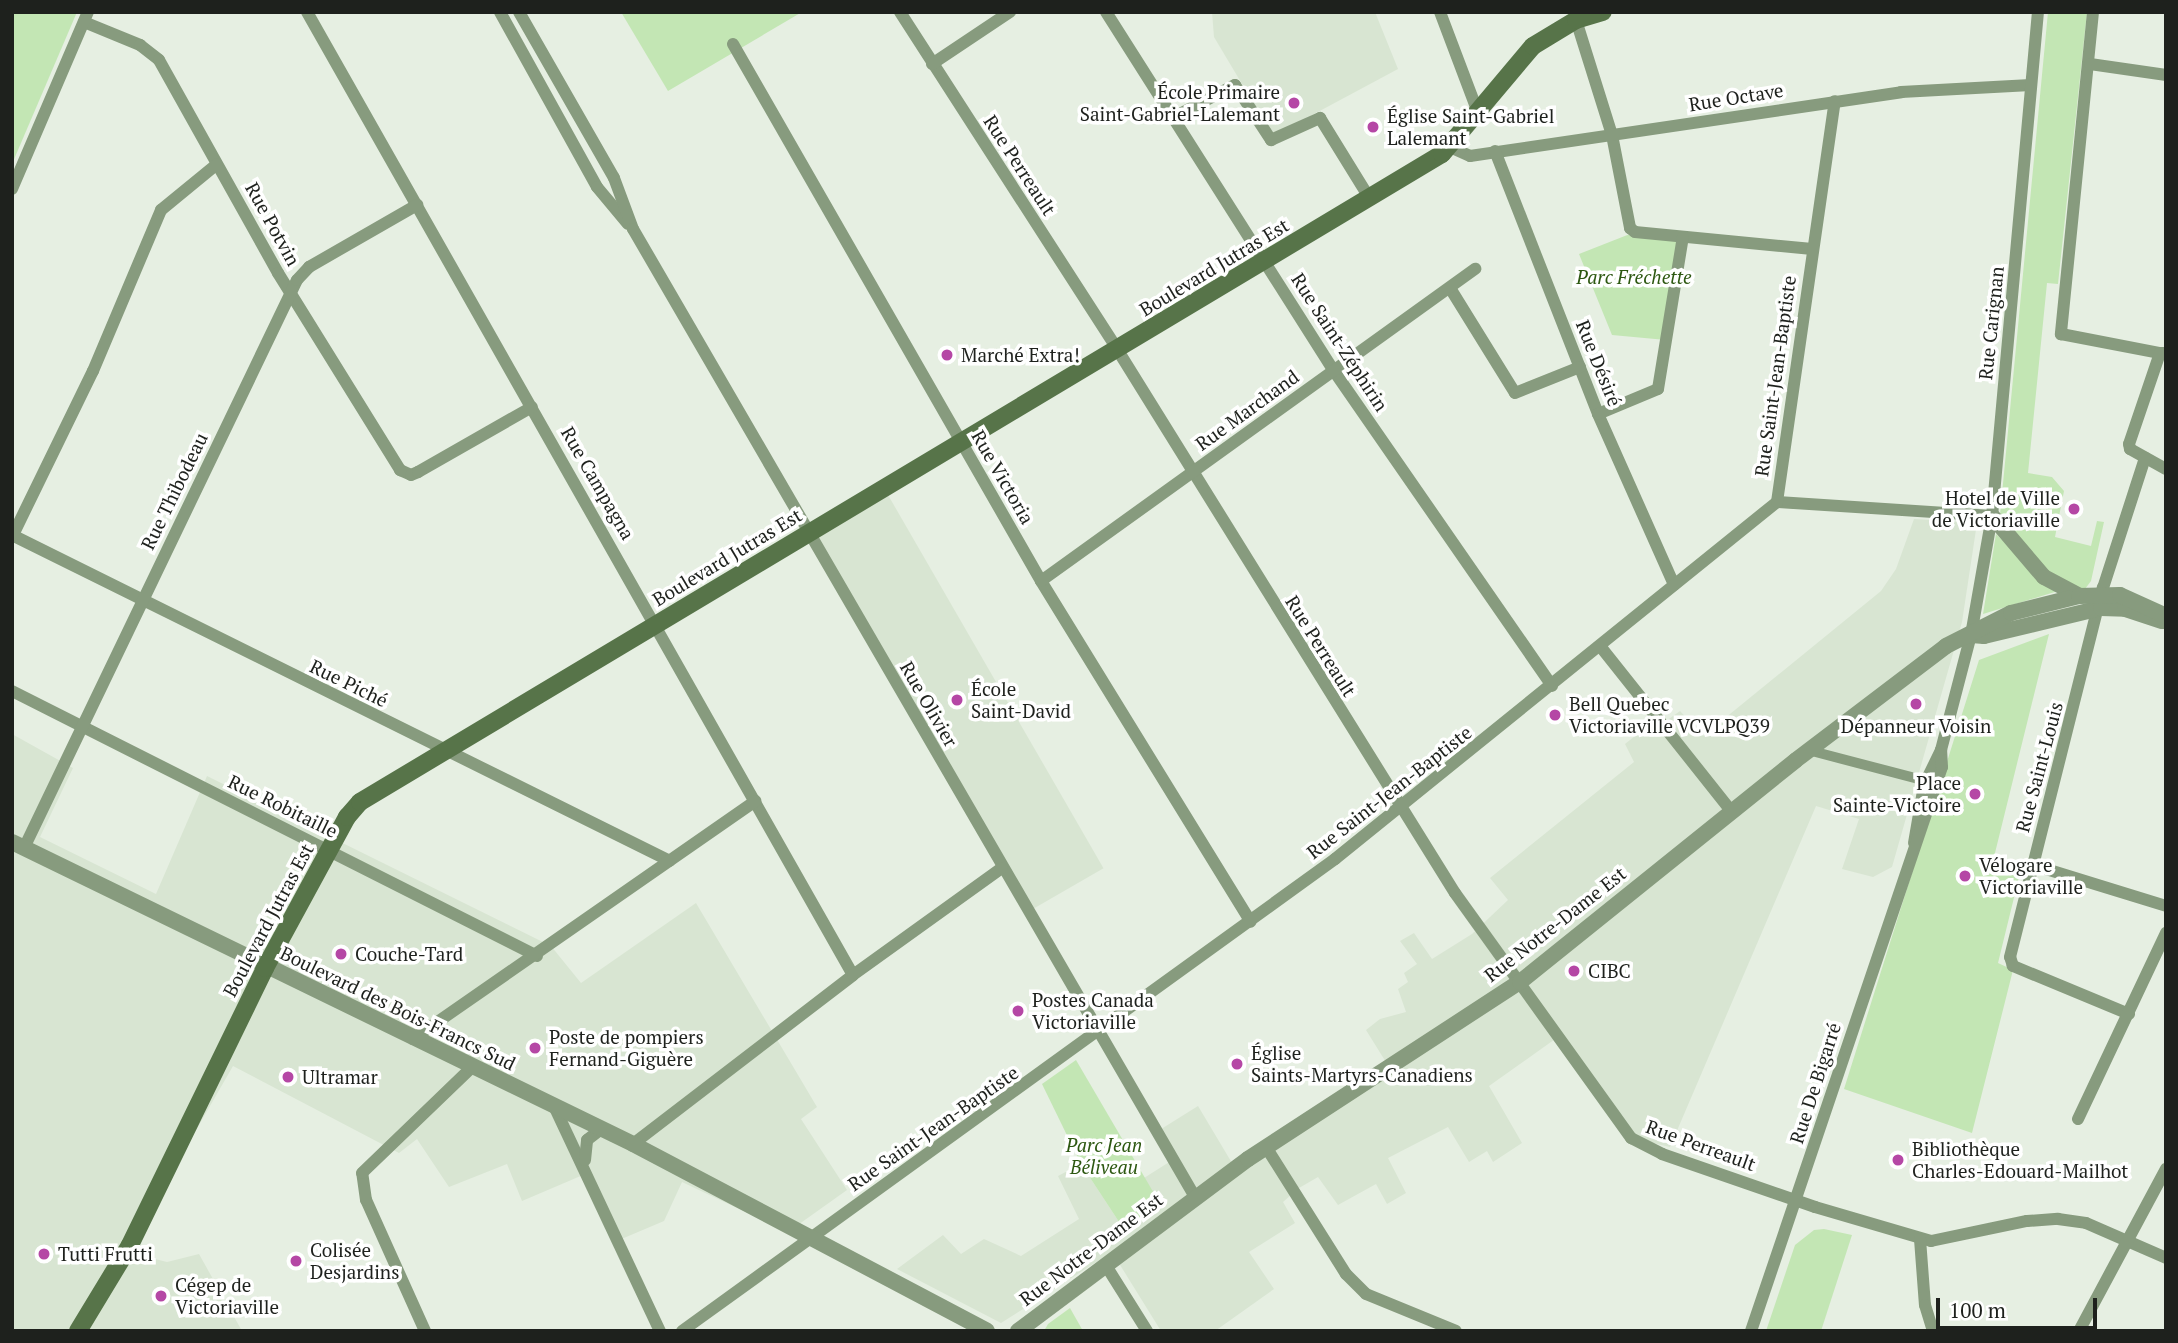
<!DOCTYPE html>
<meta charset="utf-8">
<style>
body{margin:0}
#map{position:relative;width:2178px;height:1343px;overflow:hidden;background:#e6efe2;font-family:"PT Serif",serif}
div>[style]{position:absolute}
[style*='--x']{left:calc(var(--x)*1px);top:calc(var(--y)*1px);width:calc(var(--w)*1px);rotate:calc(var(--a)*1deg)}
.built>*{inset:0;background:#d8e5d2;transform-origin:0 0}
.green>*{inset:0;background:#c3e6b4}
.pedestrian>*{height:10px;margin:-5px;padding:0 5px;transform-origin:5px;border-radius:5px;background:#879b7e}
.minor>*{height:12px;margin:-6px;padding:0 6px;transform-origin:6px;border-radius:6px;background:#879b7e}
.tertiary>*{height:16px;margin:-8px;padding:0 8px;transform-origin:8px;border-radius:8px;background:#879b7e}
.secondary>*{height:18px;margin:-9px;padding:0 9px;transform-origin:9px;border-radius:9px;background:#577449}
.dots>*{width:19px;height:19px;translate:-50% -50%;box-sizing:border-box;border:4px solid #fff;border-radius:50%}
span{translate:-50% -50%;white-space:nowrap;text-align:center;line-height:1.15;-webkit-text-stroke:7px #fff;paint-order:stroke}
.poi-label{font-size:19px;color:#1e211d}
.right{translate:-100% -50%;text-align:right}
.left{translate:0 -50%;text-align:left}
.street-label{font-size:19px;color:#1e211d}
.park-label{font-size:19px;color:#2d5811;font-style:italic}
.frame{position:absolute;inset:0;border:14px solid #1e211d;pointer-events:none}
.scale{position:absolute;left:1936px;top:1298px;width:161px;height:32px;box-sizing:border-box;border:4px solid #1e211d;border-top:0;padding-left:9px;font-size:21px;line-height:24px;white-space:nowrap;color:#1e211d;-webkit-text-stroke:5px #fff;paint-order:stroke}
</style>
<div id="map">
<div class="built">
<i style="clip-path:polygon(1212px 12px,1375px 12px,1398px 69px,1273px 136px,1214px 37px)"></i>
<i style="left:884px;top:488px;width:439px;height:88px;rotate:60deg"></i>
<i style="clip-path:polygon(1914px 519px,1977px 523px,1962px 622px,1892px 867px,1873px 877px,1842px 869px,1859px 819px,1816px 806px,1670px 1147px,1631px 1138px,1558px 1037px,1489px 1086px,1522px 1143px,1493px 1162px,1487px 1151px,1469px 1162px,1448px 1127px,1388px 1158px,1406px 1193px,1387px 1204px,1376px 1184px,1338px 1205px,1318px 1177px,1299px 1188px,1283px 1202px,1295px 1223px,1249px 1252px,1274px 1289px,1215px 1331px,1161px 1331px,1112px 1252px,1001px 1323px,897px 1269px,943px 1235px,961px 1254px,984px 1239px,1021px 1256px,1079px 1219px,1058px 1176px,1081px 1164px,1125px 1231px,1161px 1207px,1144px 1178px,1174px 1159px,1158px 1131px,1198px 1106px,1235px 1168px,1389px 1067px,1366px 1030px,1380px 1019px,1406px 1012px,1398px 989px,1408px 982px,1404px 973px,1417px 964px,1400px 941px,1414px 933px,1432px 959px,1472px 934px,1508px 900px,1490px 878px,1634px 762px,1625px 744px,1650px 724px,1655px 729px,1680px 711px,1703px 736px,1881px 591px,1896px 569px)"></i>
<i style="clip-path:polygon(12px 734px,73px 768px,40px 837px,156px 894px,207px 776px,551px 946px,581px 983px,696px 903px,817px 1107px,801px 1119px,847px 1190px,788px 1232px,682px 1182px,664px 1221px,612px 1243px,583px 1175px,522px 1201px,507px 1164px,449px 1187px,417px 1139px,399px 1153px,233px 1066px,130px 1245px,147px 1257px,167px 1262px,199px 1254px,242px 1331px,12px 1331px)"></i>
</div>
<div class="green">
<i style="clip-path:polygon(12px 12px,77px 12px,12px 164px)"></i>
<i style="clip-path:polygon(621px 12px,802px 12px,668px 91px)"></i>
<i style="clip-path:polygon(2048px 12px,2087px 12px,2058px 284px,2047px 283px,2028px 473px,2052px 477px,2064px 491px,2055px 537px,2091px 546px,2097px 521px,2104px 522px,2091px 581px,2085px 589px,2073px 588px,2043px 570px,2000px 515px)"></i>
<i style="clip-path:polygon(1635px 232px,1683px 237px,1666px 340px,1612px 335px,1579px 254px)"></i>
<i style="clip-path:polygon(1996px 534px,2022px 559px,2058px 591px,1983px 614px)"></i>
<i style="clip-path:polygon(2049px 634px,1993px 861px,2021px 869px,1998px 963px,2013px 970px,1972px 1133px,1844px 1089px,1979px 660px)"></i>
<i style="clip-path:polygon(1076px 1060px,1162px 1207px,1125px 1231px,1081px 1164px,1042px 1084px)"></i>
<i style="clip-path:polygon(1824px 1229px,1852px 1235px,1821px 1331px,1766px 1331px,1795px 1245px,1814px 1230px)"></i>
<i style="clip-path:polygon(1070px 1308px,1083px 1331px,1044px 1331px,1048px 1324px)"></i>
</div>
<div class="pedestrian">
<i style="--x:1808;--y:750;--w:111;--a:14.7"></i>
</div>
<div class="minor">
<i style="--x:307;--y:12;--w:1107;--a:60.45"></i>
<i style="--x:500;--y:12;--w:200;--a:61"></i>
<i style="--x:597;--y:187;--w:48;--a:50"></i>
<i style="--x:519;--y:12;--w:191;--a:60.2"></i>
<i style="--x:614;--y:178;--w:54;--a:69.6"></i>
<i style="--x:633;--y:229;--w:1119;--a:59.86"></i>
<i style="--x:900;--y:12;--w:401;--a:57.2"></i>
<i style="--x:1117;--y:349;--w:640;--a:58.15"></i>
<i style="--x:1455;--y:893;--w:302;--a:54.3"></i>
<i style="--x:1631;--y:1138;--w:35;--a:27"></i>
<i style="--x:1662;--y:1154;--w:162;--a:19.1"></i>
<i style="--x:1815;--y:1207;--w:121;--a:16.3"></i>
<i style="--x:1931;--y:1241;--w:98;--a:-11.8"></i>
<i style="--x:2027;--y:1221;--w:31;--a:-4"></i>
<i style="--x:2058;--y:1219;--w:28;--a:8"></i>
<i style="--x:2086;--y:1223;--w:87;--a:23.6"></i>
<i style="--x:1106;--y:12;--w:425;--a:57.6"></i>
<i style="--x:1334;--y:371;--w:383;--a:55.3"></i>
<i style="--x:1440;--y:12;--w:110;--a:69.3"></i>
<i style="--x:2093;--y:12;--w:324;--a:95.7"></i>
<i style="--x:2061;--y:334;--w:101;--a:10.9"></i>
<i style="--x:1576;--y:20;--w:121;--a:72.6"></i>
<i style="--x:1612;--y:135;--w:95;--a:79"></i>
<i style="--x:1630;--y:228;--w:6;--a:39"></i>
<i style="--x:1635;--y:232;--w:178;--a:5.5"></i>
<i style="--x:84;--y:22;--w:61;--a:22.3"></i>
<i style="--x:140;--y:45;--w:24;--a:38"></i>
<i style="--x:159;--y:60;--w:244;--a:60.8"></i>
<i style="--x:278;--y:273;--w:232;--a:58.2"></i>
<i style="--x:400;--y:470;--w:12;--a:24"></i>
<i style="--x:411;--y:475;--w:8;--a:-23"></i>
<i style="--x:418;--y:472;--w:131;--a:-29.7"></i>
<i style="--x:733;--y:44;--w:619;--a:60.16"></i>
<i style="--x:1041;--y:581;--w:400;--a:58.4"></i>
<i style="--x:932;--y:64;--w:94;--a:-33.7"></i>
<i style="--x:2090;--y:64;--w:77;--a:8.2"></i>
<i style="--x:1174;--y:117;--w:69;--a:-27.7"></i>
<i style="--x:1235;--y:85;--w:66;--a:56.8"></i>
<i style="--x:1271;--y:140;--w:54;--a:-24.2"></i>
<i style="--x:1320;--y:118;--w:95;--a:58.3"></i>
<i style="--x:1450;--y:147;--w:22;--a:24"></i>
<i style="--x:1470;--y:156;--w:436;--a:-8.4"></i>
<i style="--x:1901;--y:92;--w:130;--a:-3.1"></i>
<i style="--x:1495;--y:151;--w:282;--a:68.6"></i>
<i style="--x:1598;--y:414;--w:187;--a:66"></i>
<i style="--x:12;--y:189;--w:193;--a:-66.8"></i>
<i style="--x:1450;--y:288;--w:123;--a:58.2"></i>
<i style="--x:1515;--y:393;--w:70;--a:-21.8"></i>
<i style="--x:2165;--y:353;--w:5;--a:180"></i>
<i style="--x:2160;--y:353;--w:96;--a:108.8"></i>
<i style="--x:2129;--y:444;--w:5;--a:79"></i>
<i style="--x:2130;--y:449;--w:41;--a:29.1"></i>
<i style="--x:1598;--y:414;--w:65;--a:-22.6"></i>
<i style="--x:1658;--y:389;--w:154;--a:-80.7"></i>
<i style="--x:1777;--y:502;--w:215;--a:3.7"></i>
<i style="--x:12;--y:535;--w:734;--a:26.36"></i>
<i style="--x:12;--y:537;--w:185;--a:-64"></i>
<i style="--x:93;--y:371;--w:175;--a:-67.1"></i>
<i style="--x:161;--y:210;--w:72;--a:-39.4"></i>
<i style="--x:1041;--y:581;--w:535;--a:-35.71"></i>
<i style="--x:1600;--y:646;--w:212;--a:51.5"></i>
<i style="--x:12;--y:691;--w:588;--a:26.78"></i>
<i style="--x:1914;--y:843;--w:59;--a:-80.2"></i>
<i style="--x:1924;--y:785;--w:39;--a:-64"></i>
<i style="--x:24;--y:848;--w:630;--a:-64.33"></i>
<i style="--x:297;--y:280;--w:18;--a:-47"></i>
<i style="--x:309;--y:267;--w:125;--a:-29.9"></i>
<i style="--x:2033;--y:865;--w:139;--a:17.1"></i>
<i style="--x:2129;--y:1014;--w:126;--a:-157.5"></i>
<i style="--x:2013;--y:966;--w:9;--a:-108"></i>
<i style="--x:2010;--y:957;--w:381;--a:-75.9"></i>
<i style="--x:2103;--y:588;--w:137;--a:-72.1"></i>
<i style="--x:413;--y:1039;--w:417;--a:-34.8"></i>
<i style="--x:554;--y:1106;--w:249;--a:64.8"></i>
<i style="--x:2078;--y:1119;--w:206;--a:-64.7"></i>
<i style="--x:633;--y:1144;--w:277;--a:-37.5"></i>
<i style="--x:853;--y:975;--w:183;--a:-35.7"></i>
<i style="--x:1266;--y:1147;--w:150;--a:57.8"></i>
<i style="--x:1346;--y:1274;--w:28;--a:45"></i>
<i style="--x:1366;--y:1294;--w:97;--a:22.3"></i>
<i style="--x:585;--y:1160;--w:20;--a:-84"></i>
<i style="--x:587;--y:1140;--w:18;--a:-38"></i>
<i style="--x:1920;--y:1239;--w:66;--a:85.7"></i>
<i style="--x:1925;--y:1305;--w:27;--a:73"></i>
<i style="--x:1105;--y:1264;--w:79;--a:57.9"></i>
<i style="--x:425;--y:1331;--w:144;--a:-114.2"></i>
<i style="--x:366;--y:1200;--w:27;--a:-98"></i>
<i style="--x:362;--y:1173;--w:153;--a:-43.9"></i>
<i style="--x:682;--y:1331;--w:806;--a:-35.86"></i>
<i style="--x:1335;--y:859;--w:568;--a:-38.93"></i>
<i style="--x:1777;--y:502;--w:405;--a:-81.8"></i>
<i style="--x:1751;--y:1331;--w:595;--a:-71.29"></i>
<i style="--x:1942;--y:767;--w:17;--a:-93"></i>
<i style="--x:1941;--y:750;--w:119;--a:-75.4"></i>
<i style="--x:1971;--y:635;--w:121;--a:-80"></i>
<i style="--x:1992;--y:516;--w:506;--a:-84.79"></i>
<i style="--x:2079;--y:1331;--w:184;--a:-61.8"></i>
</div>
<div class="tertiary">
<i style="--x:1992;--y:516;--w:80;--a:49.6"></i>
<i style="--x:2044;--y:577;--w:40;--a:28"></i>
<i style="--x:1971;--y:635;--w:13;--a:4"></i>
<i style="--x:1984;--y:636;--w:120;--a:-13.5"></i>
<i style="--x:2101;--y:608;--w:24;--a:2"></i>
<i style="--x:2125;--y:609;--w:39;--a:18"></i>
<i style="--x:12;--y:842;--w:691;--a:25.93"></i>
<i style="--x:633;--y:1144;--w:400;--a:27.8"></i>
<i style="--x:1018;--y:1331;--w:287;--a:-36.8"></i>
<i style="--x:1248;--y:1159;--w:325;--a:-33.1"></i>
<i style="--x:1520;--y:982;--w:354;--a:-38.8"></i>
<i style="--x:1796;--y:760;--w:188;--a:-37.2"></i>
<i style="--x:1946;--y:646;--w:73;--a:-26.9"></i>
<i style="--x:2011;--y:613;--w:70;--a:-14"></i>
<i style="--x:2079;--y:596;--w:41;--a:-1.4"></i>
<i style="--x:2120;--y:595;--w:51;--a:24.5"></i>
</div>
<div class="secondary">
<i style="--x:78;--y:1331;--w:100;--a:-58.8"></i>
<i style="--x:130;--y:1245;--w:308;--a:-64"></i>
<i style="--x:265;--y:968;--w:172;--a:-61.5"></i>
<i style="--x:347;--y:817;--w:20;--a:-49"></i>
<i style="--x:360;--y:802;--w:1261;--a:-30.92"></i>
<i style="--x:1442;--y:154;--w:141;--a:-49.9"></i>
<i style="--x:1533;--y:46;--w:50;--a:-31.2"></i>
<i style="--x:1576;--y:20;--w:28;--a:-17"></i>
</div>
<div class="dots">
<i style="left:1294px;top:103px;background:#b547a5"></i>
<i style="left:1373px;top:127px;background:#b547a5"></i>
<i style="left:947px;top:355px;background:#b547a5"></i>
<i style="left:2074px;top:509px;background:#b547a5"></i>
<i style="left:957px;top:700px;background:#b547a5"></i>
<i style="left:1916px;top:704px;background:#b547a5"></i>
<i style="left:1555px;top:715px;background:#b547a5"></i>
<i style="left:1975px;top:794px;background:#b547a5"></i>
<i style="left:1965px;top:876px;background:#b547a5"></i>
<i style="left:341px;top:954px;background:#b547a5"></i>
<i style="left:1574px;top:971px;background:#b547a5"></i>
<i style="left:1018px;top:1011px;background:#b547a5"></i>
<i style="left:535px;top:1048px;background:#b547a5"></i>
<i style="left:1237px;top:1064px;background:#b547a5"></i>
<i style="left:288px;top:1077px;background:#b547a5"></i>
<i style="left:1898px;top:1160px;background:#b547a5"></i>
<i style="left:44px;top:1254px;background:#b547a5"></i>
<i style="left:296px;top:1261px;background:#b547a5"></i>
<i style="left:161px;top:1296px;background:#b547a5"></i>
</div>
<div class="poi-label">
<span class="right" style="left:1280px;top:103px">École Primaire<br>Saint-Gabriel-Lalemant</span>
<span class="left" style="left:1387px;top:127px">Église Saint-Gabriel<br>Lalemant</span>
<span class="left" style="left:961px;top:355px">Marché Extra!</span>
<span class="right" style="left:2060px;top:509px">Hotel de Ville<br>de Victoriaville</span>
<span class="left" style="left:971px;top:700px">École<br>Saint-David</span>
<span class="left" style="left:1569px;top:715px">Bell Quebec<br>Victoriaville VCVLPQ39</span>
<span style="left:1916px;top:726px">Dépanneur Voisin</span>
<span class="right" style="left:1961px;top:794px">Place<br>Sainte-Victoire</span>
<span class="left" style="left:1979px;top:876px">Vélogare<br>Victoriaville</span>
<span class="left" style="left:355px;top:954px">Couche-Tard</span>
<span class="left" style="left:1588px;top:971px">CIBC</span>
<span class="left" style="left:1032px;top:1011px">Postes Canada<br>Victoriaville</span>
<span class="left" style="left:549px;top:1048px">Poste de pompiers<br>Fernand-Giguère</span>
<span class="left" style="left:1251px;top:1064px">Église<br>Saints-Martyrs-Canadiens</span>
<span class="left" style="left:302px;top:1077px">Ultramar</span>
<span class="left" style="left:1912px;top:1160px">Bibliothèque<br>Charles-Edouard-Mailhot</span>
<span class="left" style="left:310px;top:1261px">Colisée<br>Desjardins</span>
<span class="left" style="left:58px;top:1254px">Tutti Frutti</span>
<span class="left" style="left:175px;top:1296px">Cégep de<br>Victoriaville</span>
</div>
<div class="street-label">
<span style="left:1736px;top:97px;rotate:-9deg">Rue Octave</span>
<span style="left:1020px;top:165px;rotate:57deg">Rue Perreault</span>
<span style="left:273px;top:224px;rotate:61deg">Rue Potvin</span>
<span style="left:1214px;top:267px;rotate:-31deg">Boulevard Jutras Est</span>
<span style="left:1991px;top:323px;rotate:-84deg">Rue Carignan</span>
<span style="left:1340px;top:342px;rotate:57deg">Rue Saint-Zéphirin</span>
<span style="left:1599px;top:363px;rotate:68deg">Rue Désiré</span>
<span style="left:1775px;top:376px;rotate:-82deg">Rue Saint-Jean-Baptiste</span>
<span style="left:1247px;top:410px;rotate:-36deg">Rue Marchand</span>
<span style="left:1003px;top:477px;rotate:60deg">Rue Victoria</span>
<span style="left:598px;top:483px;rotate:60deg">Rue Campagna</span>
<span style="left:174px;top:491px;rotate:-64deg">Rue Thibodeau</span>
<span style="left:727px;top:557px;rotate:-31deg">Boulevard Jutras Est</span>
<span style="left:1321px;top:646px;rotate:58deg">Rue Perreault</span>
<span style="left:349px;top:683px;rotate:26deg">Rue Piché</span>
<span style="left:929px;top:704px;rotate:60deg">Rue Olivier</span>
<span style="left:2039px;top:767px;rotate:-75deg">Rue Saint-Louis</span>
<span style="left:1389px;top:792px;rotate:-38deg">Rue Saint-Jean-Baptiste</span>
<span style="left:283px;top:806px;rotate:26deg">Rue Robitaille</span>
<span style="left:268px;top:920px;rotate:-62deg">Boulevard Jutras Est</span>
<span style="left:1555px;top:924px;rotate:-38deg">Rue Notre-Dame Est</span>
<span style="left:398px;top:1008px;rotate:26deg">Boulevard des Bois-Francs Sud</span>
<span style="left:1815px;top:1083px;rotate:-72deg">Rue De Bigarré</span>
<span style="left:933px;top:1128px;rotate:-35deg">Rue Saint-Jean-Baptiste</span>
<span style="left:1701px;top:1145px;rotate:20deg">Rue Perreault</span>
<span style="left:1091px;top:1249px;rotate:-37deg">Rue Notre-Dame Est</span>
</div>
<div class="park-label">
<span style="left:1634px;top:277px">Parc Fréchette</span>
<span style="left:1104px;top:1156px">Parc Jean<br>Béliveau</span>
</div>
<div class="frame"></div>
<div class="scale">100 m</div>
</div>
